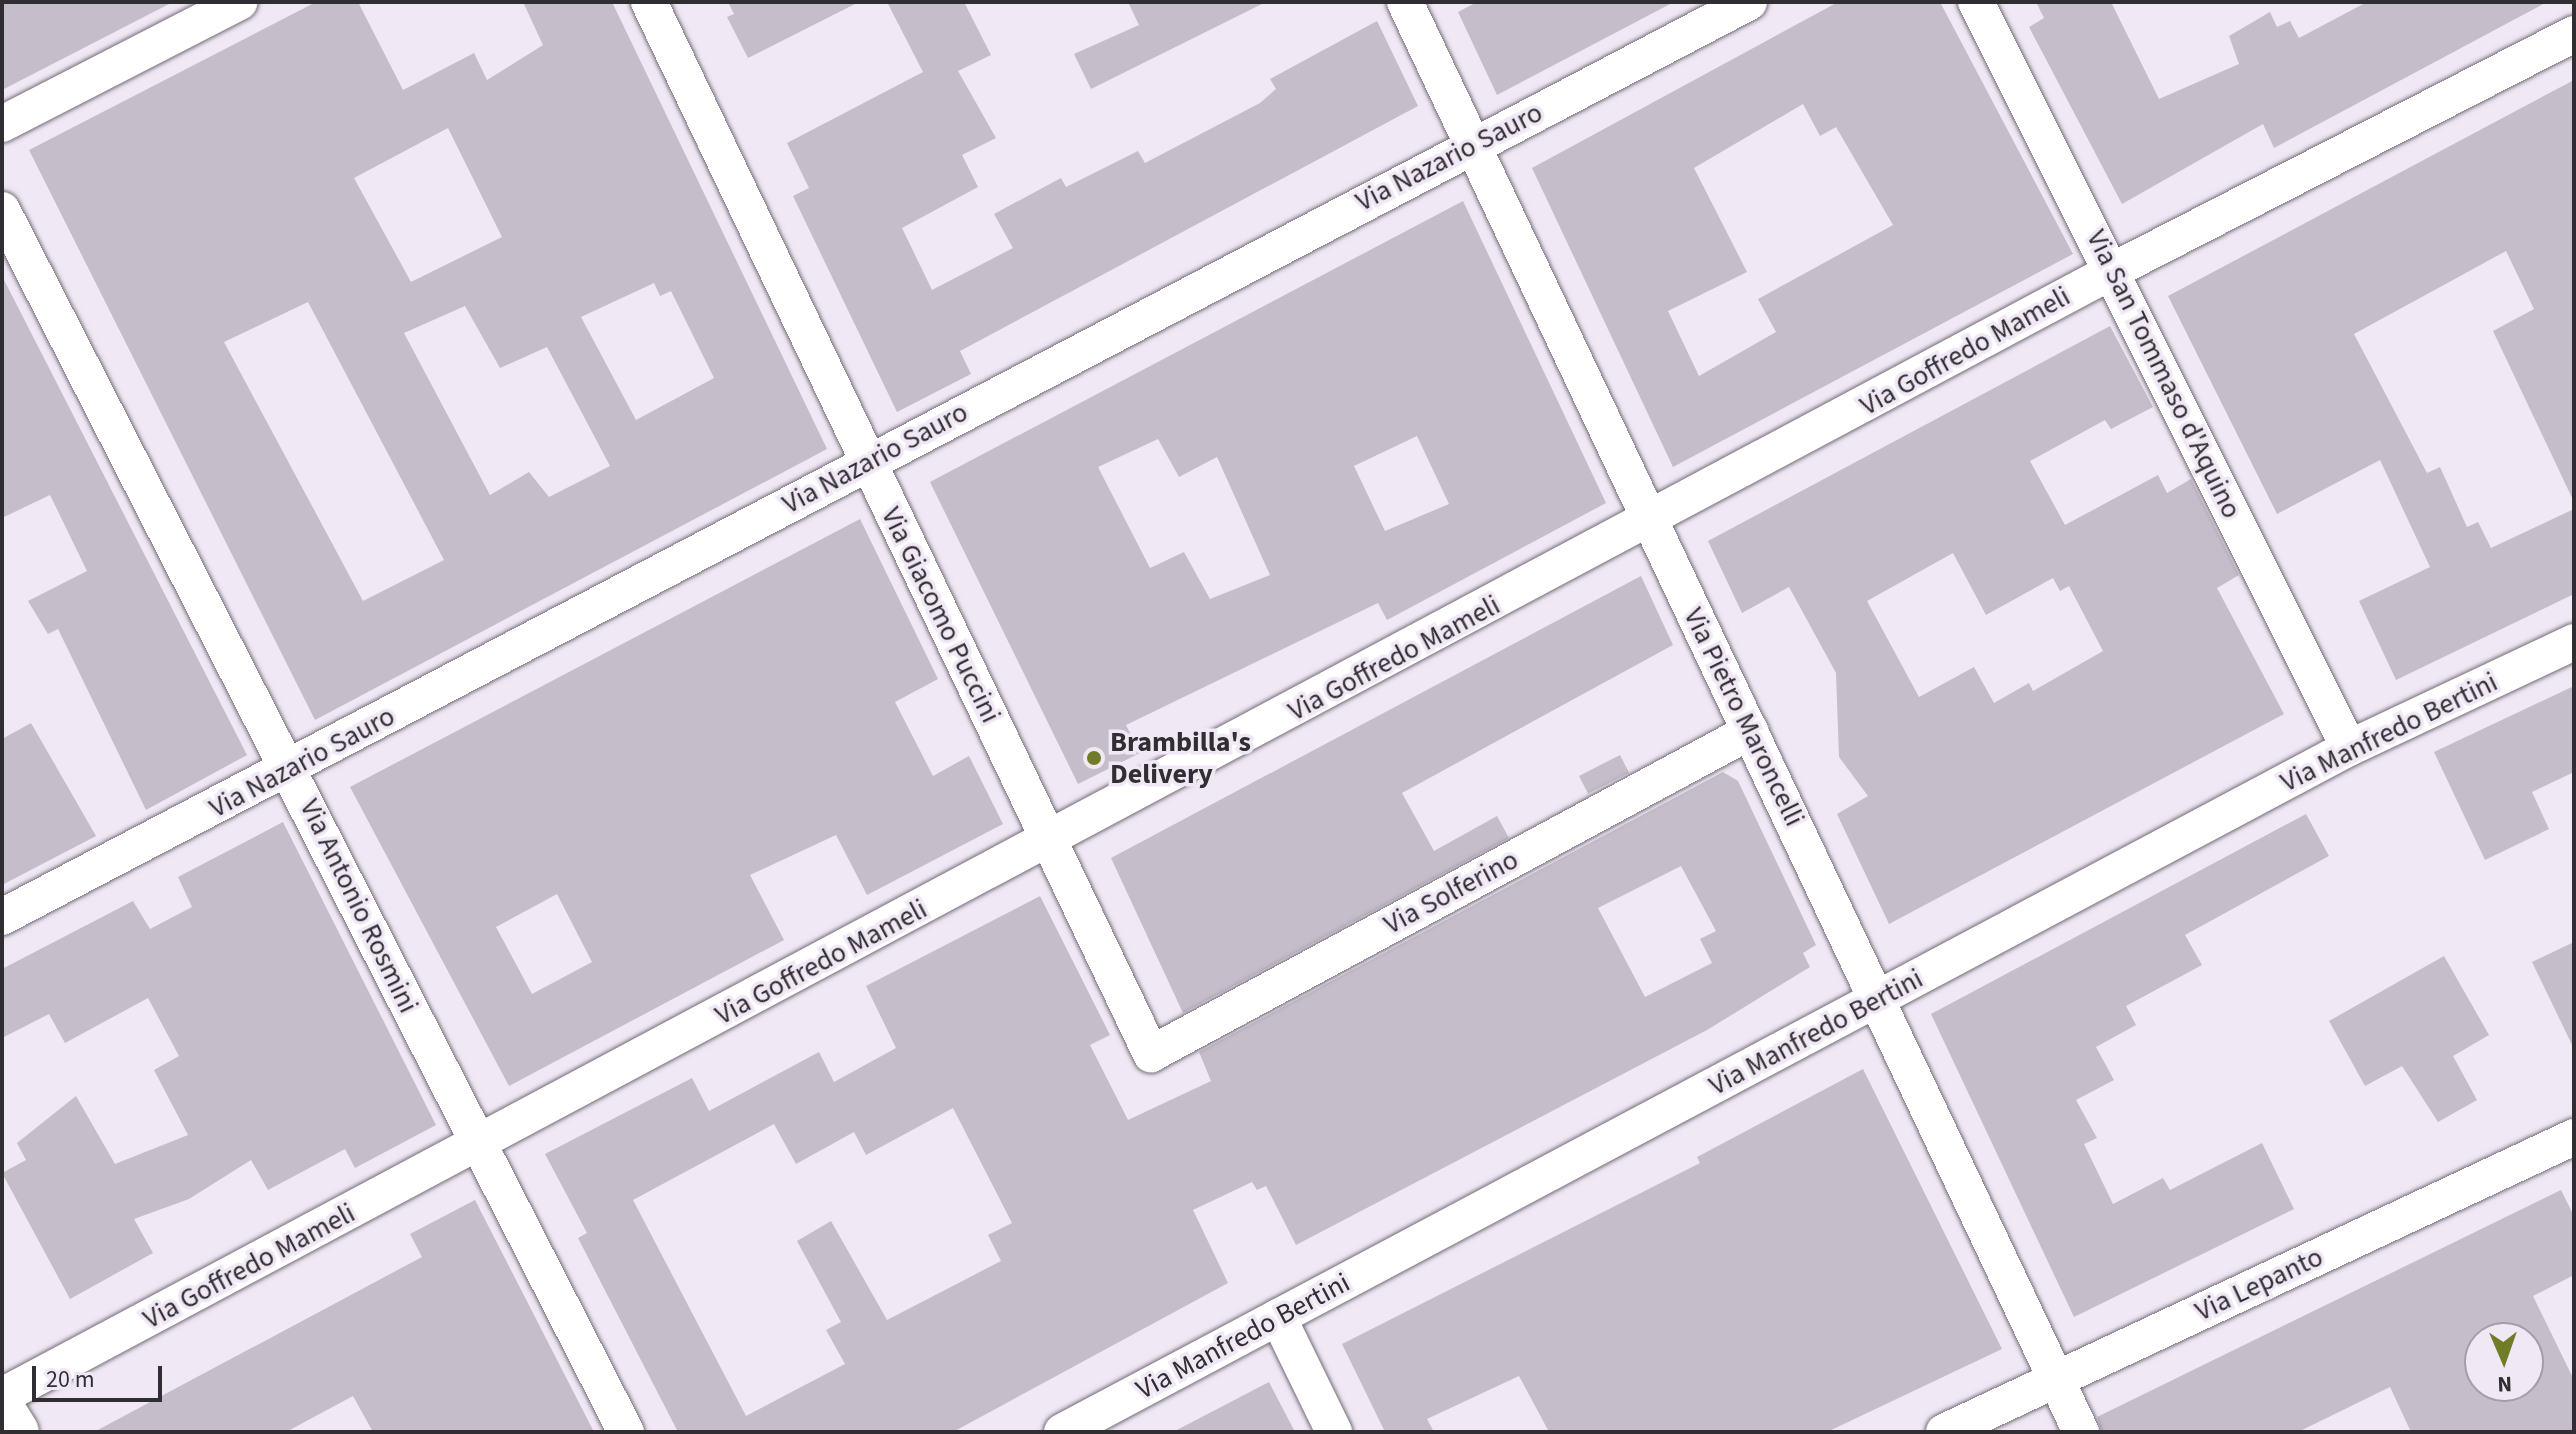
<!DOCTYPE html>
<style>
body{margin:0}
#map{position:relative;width:2576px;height:1434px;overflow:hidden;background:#f1e8f5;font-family:"Source Sans 3",sans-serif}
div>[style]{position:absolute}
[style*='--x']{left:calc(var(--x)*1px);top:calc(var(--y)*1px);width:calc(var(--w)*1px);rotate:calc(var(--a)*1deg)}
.building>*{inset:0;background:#c5bdca;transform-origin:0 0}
.roads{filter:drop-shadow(0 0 2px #736b77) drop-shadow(0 0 2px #736b77)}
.minor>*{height:36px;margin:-18px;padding:0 18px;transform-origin:18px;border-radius:18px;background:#fff}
.tertiary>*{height:44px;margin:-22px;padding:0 22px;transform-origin:22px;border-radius:22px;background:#fff}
.dots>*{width:22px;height:22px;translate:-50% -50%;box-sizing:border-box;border:4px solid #f1e8f5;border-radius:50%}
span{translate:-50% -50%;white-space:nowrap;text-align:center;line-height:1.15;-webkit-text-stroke:7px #f1e8f5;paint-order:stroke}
.street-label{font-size:28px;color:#312e33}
.poi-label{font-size:28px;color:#312e33;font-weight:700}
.left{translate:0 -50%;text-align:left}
.frame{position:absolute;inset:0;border:4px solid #312e33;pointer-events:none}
.north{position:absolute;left:2464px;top:1322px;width:80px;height:80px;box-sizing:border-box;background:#f1e8f5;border:2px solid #a49ea7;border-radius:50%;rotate:178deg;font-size:22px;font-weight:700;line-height:32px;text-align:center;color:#312e33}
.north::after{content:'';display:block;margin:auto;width:28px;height:36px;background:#717c28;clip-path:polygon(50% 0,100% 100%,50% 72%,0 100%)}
.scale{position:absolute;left:32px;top:1366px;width:130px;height:36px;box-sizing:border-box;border:4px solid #312e33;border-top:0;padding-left:10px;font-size:24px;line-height:28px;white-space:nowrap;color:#312e33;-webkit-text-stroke:6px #f1e8f5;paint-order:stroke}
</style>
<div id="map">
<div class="building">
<i style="clip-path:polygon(2px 2px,173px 2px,2px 90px)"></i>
<i style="clip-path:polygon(evenodd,316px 2px,358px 2px,403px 90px,474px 53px,487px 80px,543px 45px,523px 2px,612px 2px,827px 449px,315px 720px,29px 150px,316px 2px,448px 128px,502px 237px,411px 282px,354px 178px,448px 128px,316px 2px,654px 283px,660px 296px,671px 291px,714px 378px,636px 420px,581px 317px,654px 283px,316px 2px,308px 302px,444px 560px,363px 601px,224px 342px,308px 302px,316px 2px,465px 306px,500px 368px,547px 347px,610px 466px,549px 497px,529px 472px,490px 495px,404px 333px,465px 306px)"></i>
<i style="clip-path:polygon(728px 2px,859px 2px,748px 58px,727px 17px,734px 14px)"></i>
<i style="clip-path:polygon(887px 2px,964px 2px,991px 55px,958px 71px,996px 138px,962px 155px,978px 187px,902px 228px,932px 290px,1013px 248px,994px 214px,1061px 178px,1066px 187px,1138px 151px,1145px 163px,1260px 103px,1276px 89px,1270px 79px,1377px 21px,1418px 106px,960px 351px,971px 374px,897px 412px,793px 196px,809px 188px,787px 143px,923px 72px)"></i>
<i style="clip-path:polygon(1128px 2px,1266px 2px,1091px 89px,1074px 54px,1139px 25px)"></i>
<i style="clip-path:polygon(1477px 2px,1674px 2px,1497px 95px,1458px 12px)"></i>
<i style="clip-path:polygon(evenodd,1838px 2px,1940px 2px,2073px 254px,1673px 467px,1532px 168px,1838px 2px,1803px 104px,1820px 136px,1836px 127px,1893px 225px,1758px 299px,1776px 332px,1699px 376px,1668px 311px,1747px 272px,1694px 168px,1803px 104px)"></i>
<i style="clip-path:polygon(2036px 2px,2111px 2px,2159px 99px,2239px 64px,2229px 36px,2270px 12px,2277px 27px,2290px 21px,2299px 38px,2367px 2px,2547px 2px,2274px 148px,2263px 124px,2122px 204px,2029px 27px,2044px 18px)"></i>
<i style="clip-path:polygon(2574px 80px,2574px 502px,2493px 331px,2534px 309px,2506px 251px,2354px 334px,2427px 473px,2440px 467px,2467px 527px,2478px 522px,2491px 548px,2574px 509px,2574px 594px,2396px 680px,2359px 601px,2430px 567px,2380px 460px,2277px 514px,2168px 296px)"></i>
<i style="clip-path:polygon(evenodd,1463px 201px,1606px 503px,1387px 620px,1378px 603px,1126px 725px,1140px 753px,1078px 784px,930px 482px,1463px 201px,1417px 436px,1449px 504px,1385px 531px,1354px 466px,1417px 436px,1463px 201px,1158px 439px,1179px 477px,1217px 457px,1270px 575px,1210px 599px,1184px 552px,1150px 568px,1098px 467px,1158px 439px)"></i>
<i style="clip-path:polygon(2px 276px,247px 755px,146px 810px,58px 629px,48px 634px,28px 601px,87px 571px,50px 495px,2px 518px)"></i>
<i style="clip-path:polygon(evenodd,2110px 326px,2153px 407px,2111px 429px,2105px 420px,2030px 461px,2065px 525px,2158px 475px,2167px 493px,2191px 479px,2239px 575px,2217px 588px,2284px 714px,1889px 924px,1837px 814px,1868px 796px,1839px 757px,1836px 673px,1789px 587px,1742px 613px,1708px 541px,2110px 326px,1953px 553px,1986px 615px,2053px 578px,2060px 591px,2069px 586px,2103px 651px,2033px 691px,2029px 683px,1994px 703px,1974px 667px,1919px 697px,1867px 601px,1953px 553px)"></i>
<i style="clip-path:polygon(evenodd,860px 519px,938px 679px,895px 702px,933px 776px,969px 756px,1003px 824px,867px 895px,836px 835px,750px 875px,784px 940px,509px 1086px,350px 787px,860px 519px,557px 894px,592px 962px,532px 994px,496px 927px,557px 894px)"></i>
<i style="clip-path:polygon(1641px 576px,1673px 645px,1402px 793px,1434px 851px,1497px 816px,1509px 838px,1183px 1013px,1111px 858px)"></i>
<i style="clip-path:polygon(2574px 686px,2574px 772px,2532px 792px,2549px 829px,2485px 860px,2434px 752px)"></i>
<i style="clip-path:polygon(31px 723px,96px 836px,2px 885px,2px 739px)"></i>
<i style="left:1620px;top:755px;width:20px;height:46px;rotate:63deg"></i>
<i style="clip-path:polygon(evenodd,1723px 772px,1738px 781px,1816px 945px,1803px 953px,1810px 967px,1707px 1030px,1296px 1245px,1266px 1186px,1257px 1190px,1252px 1182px,1193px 1210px,1228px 1283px,953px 1432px,678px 1432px,578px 1238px,587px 1233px,545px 1154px,692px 1078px,709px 1111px,819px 1052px,834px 1082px,896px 1048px,866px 986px,1040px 896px,1110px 1035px,1090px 1045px,1128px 1120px,1211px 1081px,1199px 1052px,1723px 772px,1681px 866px,1716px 931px,1700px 939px,1712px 963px,1645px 997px,1598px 908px,1681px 866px,1723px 772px,953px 1108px,1012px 1223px,988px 1235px,1001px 1261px,887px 1320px,831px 1221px,797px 1241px,841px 1322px,826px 1330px,845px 1364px,746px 1416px,633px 1200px,774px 1124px,796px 1164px,854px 1132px,866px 1155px,953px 1108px)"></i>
<i style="clip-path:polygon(2306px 814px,2329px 856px,2185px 935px,2202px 965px,2126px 1006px,2136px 1025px,2096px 1047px,2114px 1080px,2076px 1100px,2097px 1138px,2084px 1144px,2113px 1204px,2163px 1178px,2170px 1190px,2262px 1143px,2294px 1209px,2074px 1317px,1931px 1014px)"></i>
<i style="clip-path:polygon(283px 822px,436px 1125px,355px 1168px,345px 1149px,268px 1190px,251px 1160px,189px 1199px,134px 1219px,153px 1253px,70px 1299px,2px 1173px,26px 1160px,17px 1143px,76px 1096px,115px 1164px,188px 1135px,154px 1070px,179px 1056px,148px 998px,65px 1043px,49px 1014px,2px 1038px,2px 969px,133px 901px,150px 929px,192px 907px,178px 877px)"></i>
<i style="clip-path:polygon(2574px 942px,2574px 1049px,2532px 962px)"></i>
<i style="clip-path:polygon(2444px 956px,2489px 1035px,2453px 1056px,2477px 1100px,2438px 1122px,2402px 1066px,2365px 1086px,2329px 1021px)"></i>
<i style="clip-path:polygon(1863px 1069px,2002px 1349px,1827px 1432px,1549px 1432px,1519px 1376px,1427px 1419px,1434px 1432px,1385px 1432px,1342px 1344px,1700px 1163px,1697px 1157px)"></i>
<i style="clip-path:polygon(evenodd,2561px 1190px,2574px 1216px,2574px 1275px,2533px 1296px,2574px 1380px,2574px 1432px,2411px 1432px,2390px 1387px,2298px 1432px,2102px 1432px,2097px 1417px,2561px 1190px,2480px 1338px,2528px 1338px,2528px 1386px,2480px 1386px,2480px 1338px)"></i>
<i style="clip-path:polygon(475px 1200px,594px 1432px,373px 1432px,353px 1396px,286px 1432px,94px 1432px,422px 1257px,410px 1234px)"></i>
<i style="clip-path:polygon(1269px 1382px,1295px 1432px,1173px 1432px)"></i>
</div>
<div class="roads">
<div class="minor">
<i style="--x:649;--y:2;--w:1166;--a:64.49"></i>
<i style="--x:1151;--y:1054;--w:681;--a:-28.3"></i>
<i style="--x:1405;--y:2;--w:1582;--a:64.7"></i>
<i style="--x:1976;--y:2;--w:834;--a:63.43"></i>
<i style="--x:2;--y:124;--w:267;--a:-27.2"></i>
<i style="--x:2;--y:210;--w:1372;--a:62.95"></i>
<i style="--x:2;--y:917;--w:1972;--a:-27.64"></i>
<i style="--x:1278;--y:1317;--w:128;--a:64"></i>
<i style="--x:2;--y:1396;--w:2393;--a:-28.06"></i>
<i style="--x:2114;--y:270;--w:517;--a:-27.16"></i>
<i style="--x:1062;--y:1432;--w:1457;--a:-27.99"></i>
<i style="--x:2349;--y:748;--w:249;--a:-25.2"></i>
<i style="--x:1944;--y:1432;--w:696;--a:-25.09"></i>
</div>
<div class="tertiary">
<i style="--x:2;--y:1408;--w:28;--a:58"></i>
</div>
</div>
<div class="dots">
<i style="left:1094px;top:758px;background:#717c28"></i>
</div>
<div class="street-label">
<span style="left:1449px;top:157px;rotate:-27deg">Via Nazario Sauro</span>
<span style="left:1965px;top:351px;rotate:-29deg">Via Goffredo Mameli</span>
<span style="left:2164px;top:374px;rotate:64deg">Via San Tommaso d'Aquino</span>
<span style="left:875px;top:458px;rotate:-28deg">Via Nazario Sauro</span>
<span style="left:941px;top:615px;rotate:64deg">Via Giacomo Puccini</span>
<span style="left:1394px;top:658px;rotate:-28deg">Via Goffredo Mameli</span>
<span style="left:1744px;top:717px;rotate:64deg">Via Pietro Maroncelli</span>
<span style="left:2389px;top:732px;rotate:-26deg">Via Manfredo Bertini</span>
<span style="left:302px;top:762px;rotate:-28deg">Via Nazario Sauro</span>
<span style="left:1451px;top:892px;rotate:-28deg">Via Solferino</span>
<span style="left:359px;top:906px;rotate:64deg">Via Antonio Rosmini</span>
<span style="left:821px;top:962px;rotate:-28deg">Via Goffredo Mameli</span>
<span style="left:1816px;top:1032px;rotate:-28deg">Via Manfredo Bertini</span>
<span style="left:249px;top:1266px;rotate:-28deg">Via Goffredo Mameli</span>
<span style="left:2259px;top:1284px;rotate:-25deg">Via Lepanto</span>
<span style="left:1243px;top:1336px;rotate:-28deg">Via Manfredo Bertini</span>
</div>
<div class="poi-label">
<span class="left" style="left:1110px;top:758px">Brambilla's<br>Delivery</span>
</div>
<div class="frame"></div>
<div class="north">N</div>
<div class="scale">20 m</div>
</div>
